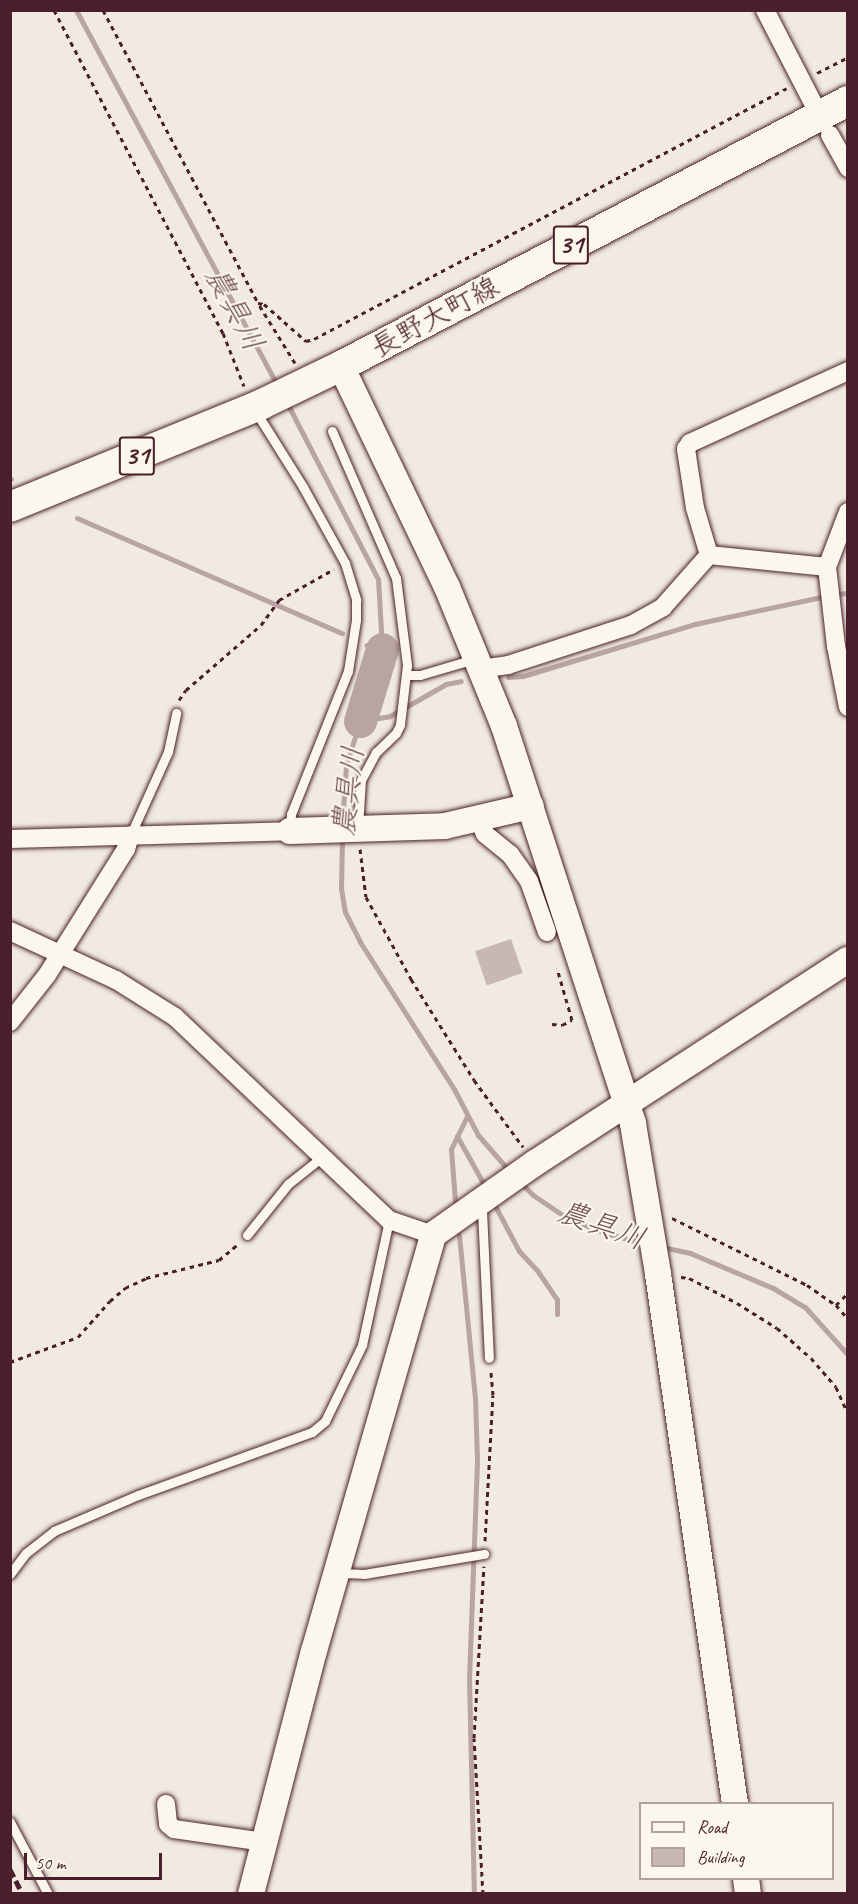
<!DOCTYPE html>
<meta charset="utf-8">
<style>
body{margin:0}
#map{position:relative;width:858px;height:1904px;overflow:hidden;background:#f0eae0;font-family:Caveat,"Klee One",sans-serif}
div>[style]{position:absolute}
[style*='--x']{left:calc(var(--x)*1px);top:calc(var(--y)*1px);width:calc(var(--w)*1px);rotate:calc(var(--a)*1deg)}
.stream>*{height:5px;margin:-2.5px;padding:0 2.5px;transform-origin:2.5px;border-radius:2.5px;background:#b8a4a2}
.river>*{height:33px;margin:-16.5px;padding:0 16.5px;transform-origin:16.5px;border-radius:16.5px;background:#b8a4a2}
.building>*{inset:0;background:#c8b8b3;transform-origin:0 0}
.path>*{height:3px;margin-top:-1.5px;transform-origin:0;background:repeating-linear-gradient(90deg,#4a1f2b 0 4.5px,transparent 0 9px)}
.roads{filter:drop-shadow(0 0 2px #4a1f2b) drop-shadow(0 0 2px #4a1f2b)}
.lane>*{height:9px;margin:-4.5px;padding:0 4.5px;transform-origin:4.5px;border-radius:4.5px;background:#fbf7ec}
.street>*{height:18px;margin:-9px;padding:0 9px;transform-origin:9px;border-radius:9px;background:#fbf7ec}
.secondary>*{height:26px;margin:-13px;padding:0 13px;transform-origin:13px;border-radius:13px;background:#fbf7ec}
.primary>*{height:30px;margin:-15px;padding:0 15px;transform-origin:15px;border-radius:15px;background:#fbf7ec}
.rail>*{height:4.5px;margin-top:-2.25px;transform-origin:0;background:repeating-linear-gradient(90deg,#4a1f2b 0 9px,transparent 0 13.5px)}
span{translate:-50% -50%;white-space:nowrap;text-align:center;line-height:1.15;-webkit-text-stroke:4.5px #fbf7ec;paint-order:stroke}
.shield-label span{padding:2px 4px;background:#fbf7ec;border:2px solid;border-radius:4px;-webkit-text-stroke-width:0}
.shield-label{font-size:27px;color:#4a1f2b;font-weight:700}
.street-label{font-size:28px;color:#4a1f2b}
.water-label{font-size:30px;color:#704e55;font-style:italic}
.frame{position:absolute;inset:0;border:12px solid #4a1f2b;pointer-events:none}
.legend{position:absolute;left:639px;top:1802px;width:195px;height:78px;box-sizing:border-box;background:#fbf7ec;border:2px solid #b4a19f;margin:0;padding:8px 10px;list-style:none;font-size:18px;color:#4a1f2b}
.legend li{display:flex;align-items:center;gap:12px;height:30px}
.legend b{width:30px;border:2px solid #b4a19f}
.scale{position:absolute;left:24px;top:1853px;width:138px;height:27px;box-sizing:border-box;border:3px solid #4a1f2b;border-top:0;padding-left:8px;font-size:18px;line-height:21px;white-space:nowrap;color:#4a1f2b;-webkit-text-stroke:4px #fbf7ec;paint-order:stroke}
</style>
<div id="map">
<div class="stream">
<i style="--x:76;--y:10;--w:428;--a:61.8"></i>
<i style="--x:287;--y:403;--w:198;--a:62.7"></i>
<i style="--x:378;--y:579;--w:70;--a:86.7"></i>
<i style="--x:382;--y:649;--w:16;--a:-166"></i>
<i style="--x:10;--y:479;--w:1;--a:0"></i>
<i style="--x:77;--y:518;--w:289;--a:23.5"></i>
<i style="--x:837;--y:594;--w:11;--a:-5"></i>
<i style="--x:508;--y:677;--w:15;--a:-4"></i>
<i style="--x:523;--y:676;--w:180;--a:-16.8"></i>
<i style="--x:695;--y:624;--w:129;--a:-12.1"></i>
<i style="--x:342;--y:824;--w:59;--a:-86.1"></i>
<i style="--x:346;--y:765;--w:46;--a:-72.3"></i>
<i style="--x:360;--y:721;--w:30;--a:-9"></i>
<i style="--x:390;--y:716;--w:64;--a:-29.7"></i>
<i style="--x:446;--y:684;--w:15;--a:-11"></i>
<i style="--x:342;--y:836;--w:52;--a:91.1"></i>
<i style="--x:341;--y:888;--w:24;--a:81"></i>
<i style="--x:345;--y:912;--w:34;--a:63"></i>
<i style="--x:360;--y:942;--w:174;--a:57.4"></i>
<i style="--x:454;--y:1089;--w:52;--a:62.4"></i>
<i style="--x:478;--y:1135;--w:50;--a:49"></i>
<i style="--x:457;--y:1136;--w:62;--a:60.9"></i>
<i style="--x:520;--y:1182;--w:18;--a:45"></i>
<i style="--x:533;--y:1195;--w:41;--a:34.1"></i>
<i style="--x:567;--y:1218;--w:41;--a:21.5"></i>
<i style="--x:605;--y:1233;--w:43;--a:14.7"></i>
<i style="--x:492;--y:1200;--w:58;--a:62.1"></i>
<i style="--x:519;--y:1251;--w:26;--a:47"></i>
<i style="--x:537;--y:1270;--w:36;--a:56"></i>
<i style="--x:557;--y:1300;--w:14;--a:90"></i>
<i style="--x:455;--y:1201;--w:52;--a:-94.4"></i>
<i style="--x:451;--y:1149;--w:37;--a:-64"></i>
<i style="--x:459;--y:1235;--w:163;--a:84.4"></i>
<i style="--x:475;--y:1397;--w:64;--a:88.2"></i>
<i style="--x:477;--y:1461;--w:217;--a:92.1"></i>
<i style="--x:469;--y:1678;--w:216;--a:88.7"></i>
<i style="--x:662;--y:1247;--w:29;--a:12"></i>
<i style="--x:690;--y:1253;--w:90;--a:22.9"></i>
<i style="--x:773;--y:1288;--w:37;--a:31"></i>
<i style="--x:805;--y:1307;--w:64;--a:48.1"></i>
</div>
<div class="river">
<i style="--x:360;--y:721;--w:75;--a:-73"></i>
</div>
<div class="building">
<i style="left:511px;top:939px;width:36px;height:38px;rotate:71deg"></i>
</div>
<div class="path">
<i style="--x:54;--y:10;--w:365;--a:62.4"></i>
<i style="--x:223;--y:333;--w:57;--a:68.4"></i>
<i style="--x:103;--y:10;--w:331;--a:62.1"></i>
<i style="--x:817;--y:73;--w:35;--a:-27"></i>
<i style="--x:295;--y:363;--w:70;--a:-121.7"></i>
<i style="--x:258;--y:303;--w:6;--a:9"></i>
<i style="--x:264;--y:304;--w:56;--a:41.4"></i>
<i style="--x:306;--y:341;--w:8;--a:-14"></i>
<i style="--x:314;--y:339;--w:535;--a:-27.95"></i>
<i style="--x:179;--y:700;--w:12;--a:-55"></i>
<i style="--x:186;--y:690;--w:99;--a:-40.9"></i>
<i style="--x:261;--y:625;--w:31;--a:-54"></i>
<i style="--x:279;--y:600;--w:63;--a:-29.4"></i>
<i style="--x:360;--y:849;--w:48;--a:82.9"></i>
<i style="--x:366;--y:897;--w:94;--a:61.2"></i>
<i style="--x:411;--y:979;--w:119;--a:58"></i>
<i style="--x:474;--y:1080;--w:83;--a:53.8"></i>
<i style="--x:552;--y:1024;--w:10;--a:6"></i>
<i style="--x:562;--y:1025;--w:11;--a:-27"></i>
<i style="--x:572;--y:1020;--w:54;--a:-106.1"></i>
<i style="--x:672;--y:1218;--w:151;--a:26.4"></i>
<i style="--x:807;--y:1285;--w:35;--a:35"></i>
<i style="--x:836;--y:1305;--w:18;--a:49"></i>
<i style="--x:681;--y:1277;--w:8;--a:7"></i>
<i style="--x:689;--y:1278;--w:54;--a:27.5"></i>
<i style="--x:737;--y:1303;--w:47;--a:32"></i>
<i style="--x:777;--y:1328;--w:45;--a:41.4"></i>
<i style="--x:811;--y:1358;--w:38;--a:49"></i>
<i style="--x:836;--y:1387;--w:30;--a:66"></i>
<i style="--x:836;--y:1305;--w:17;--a:-45"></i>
<i style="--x:10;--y:1362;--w:72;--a:-20.2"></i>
<i style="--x:78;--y:1337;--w:48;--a:-48.4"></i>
<i style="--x:110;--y:1301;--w:20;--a:-41"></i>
<i style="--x:125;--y:1288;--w:23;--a:-25"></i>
<i style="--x:146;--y:1278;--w:75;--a:-13.9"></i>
<i style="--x:219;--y:1260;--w:26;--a:-40"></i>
<i style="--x:485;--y:1541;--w:146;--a:-86.9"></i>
<i style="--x:493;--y:1395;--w:24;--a:-95"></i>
<i style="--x:483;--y:1894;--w:156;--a:-93.3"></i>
<i style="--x:474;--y:1738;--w:172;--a:-86.7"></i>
</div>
<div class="roads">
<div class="lane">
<i style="--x:256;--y:412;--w:89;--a:57.9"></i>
<i style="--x:303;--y:487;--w:87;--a:61.1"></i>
<i style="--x:345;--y:563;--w:39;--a:73"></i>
<i style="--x:356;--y:600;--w:20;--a:90"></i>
<i style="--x:356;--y:620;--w:52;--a:98.9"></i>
<i style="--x:348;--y:671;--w:154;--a:111.7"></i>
<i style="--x:291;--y:814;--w:15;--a:94"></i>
<i style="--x:332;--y:431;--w:160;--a:66.5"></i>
<i style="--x:396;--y:578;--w:88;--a:82.8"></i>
<i style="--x:407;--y:665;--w:60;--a:96.7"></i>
<i style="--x:400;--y:725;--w:9;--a:117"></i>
<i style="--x:396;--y:733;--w:28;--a:136"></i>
<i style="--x:376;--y:752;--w:32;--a:118"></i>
<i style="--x:361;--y:780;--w:47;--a:93.7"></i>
<i style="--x:406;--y:675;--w:14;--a:0"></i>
<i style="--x:420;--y:675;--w:56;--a:-16.5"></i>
<i style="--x:130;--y:836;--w:92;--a:-65.7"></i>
<i style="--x:168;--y:752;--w:40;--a:-78"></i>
<i style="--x:478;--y:1206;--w:6;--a:51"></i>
<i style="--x:482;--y:1211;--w:147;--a:87.3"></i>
<i style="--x:247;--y:1235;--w:65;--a:-51.2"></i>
<i style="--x:288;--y:1184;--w:43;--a:-38.5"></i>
<i style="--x:339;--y:1573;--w:25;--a:2"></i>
<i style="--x:364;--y:1574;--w:122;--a:-9.5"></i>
<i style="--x:10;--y:1574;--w:26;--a:-53"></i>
<i style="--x:26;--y:1553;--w:36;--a:-38"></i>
<i style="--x:54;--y:1531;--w:91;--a:-23.2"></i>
<i style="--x:138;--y:1495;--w:185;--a:-19.9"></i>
<i style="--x:312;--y:1432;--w:17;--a:-40"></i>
<i style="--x:325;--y:1421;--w:85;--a:-64"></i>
<i style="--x:362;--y:1345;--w:128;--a:-77.8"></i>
<i style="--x:10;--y:1822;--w:81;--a:62.2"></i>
</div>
<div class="street">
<i style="--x:765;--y:10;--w:105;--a:62.7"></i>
<i style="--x:830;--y:135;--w:38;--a:61"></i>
<i style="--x:848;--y:512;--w:59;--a:110.9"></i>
<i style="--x:827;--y:567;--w:80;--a:83.5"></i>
<i style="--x:836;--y:646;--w:62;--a:78.9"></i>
<i style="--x:827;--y:567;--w:119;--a:-174.2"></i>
<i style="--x:709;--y:555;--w:49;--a:-106.6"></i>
<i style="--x:695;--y:508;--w:60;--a:-98.7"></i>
<i style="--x:686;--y:449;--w:7;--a:-56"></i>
<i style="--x:690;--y:443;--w:174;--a:-24.5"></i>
<i style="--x:480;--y:669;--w:28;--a:-8"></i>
<i style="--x:508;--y:665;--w:129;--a:-18"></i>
<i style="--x:631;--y:625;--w:37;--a:-29"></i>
<i style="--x:663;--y:607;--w:69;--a:-48.5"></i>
<i style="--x:479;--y:820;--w:15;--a:67"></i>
<i style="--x:485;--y:834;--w:32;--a:39"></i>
<i style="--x:510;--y:854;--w:33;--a:55"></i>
<i style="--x:529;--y:881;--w:54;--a:70.6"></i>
<i style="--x:10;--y:839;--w:280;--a:-1.6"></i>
<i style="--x:10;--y:931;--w:117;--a:24.8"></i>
<i style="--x:116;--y:980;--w:70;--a:32.1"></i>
<i style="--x:175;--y:1017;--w:295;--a:43.5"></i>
<i style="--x:389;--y:1220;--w:46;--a:18.8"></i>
<i style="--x:10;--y:1022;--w:60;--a:-51.8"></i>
<i style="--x:47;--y:975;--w:149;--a:-57.9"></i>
<i style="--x:126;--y:849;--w:14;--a:-73"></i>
<i style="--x:166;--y:1804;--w:20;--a:84"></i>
<i style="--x:168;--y:1824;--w:8;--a:40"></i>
<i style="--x:174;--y:1829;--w:91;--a:8.2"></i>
</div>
<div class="secondary">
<i style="--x:341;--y:366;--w:245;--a:64.4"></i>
<i style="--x:447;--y:587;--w:150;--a:67.7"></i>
<i style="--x:504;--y:726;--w:418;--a:72"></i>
<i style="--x:633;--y:1124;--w:152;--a:80.5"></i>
<i style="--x:658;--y:1274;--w:536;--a:81.73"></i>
<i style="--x:290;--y:831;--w:155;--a:-1.8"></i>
<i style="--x:445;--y:826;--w:88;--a:-13.1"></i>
<i style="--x:746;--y:1878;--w:16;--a:83"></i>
<i style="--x:251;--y:1894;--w:251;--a:-75.5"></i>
<i style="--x:314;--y:1651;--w:433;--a:-74"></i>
<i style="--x:433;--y:1235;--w:125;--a:-35.2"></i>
<i style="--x:535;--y:1163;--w:373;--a:-33"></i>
</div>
<div class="primary">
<i style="--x:10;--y:507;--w:272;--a:-22.2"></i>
<i style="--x:262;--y:404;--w:88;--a:-25.7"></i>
<i style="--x:341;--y:366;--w:572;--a:-27.6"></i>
</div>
</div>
<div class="rail">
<i style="--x:10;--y:1869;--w:28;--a:63"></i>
</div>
<div class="shield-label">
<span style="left:571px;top:245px">31</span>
<span style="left:137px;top:456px">31</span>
</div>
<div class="street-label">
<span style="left:435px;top:317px;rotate:-28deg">長野大町線</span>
</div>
<div class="water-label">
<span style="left:235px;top:309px;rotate:62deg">農具川</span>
<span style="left:348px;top:791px;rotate:-83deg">農具川</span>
<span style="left:602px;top:1225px;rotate:20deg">農具川</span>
</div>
<div class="frame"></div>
<ul class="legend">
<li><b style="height:8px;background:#fbf7ec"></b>Road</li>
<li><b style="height:16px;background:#c8b8b3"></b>Building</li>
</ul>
<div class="scale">50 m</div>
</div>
